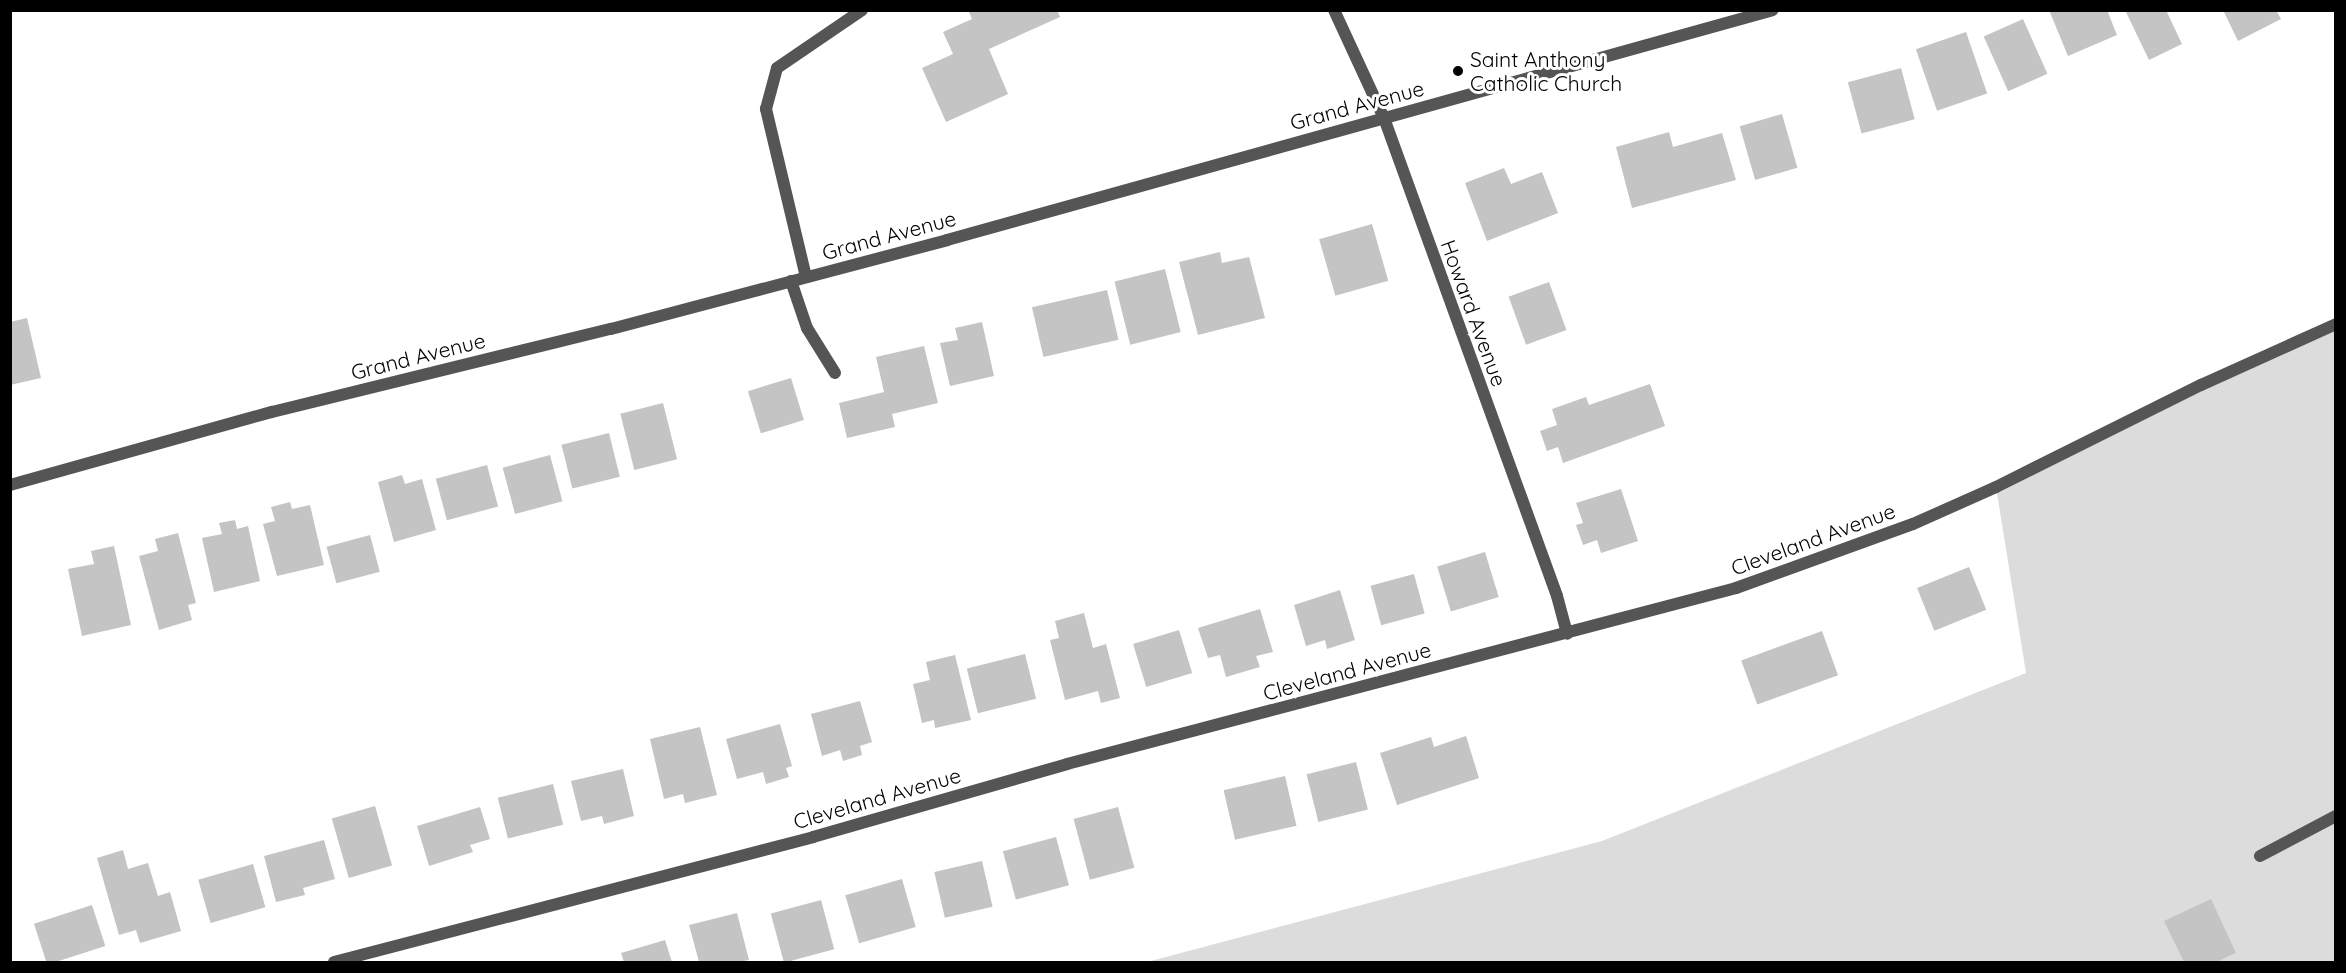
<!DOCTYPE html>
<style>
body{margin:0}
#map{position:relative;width:2346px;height:973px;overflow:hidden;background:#fff;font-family:Quicksand,sans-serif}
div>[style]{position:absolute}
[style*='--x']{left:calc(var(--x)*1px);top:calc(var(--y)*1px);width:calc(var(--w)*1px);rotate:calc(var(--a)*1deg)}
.green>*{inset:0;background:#dcdcdc}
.building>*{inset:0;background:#c4c4c4;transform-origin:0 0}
.service>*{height:12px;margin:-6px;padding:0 6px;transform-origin:6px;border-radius:6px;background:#555}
.minor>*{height:12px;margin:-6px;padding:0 6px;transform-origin:6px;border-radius:6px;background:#555}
.tertiary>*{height:12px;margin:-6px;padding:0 6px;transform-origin:6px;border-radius:6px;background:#555}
.dots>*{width:16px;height:16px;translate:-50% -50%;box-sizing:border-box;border:3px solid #fff;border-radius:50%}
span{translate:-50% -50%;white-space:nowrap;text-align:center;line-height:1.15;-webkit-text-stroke:6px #fff;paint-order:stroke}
.poi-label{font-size:21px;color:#000}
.left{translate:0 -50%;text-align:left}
.street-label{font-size:21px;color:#000}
.frame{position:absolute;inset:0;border:12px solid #000;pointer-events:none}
</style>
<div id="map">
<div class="green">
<i style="clip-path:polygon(2335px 324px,2335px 962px,1147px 962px,1602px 841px,2026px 673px,1996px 487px)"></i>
</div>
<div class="building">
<i style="clip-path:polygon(968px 10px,1057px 10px,1060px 17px,989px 49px,1008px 94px,946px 122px,922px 68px,953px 54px,943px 32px,972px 19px)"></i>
<i style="clip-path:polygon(2049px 10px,2107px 10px,2117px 35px,2068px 56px)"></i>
<i style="clip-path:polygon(2125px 10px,2166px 10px,2182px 44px,2149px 60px)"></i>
<i style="clip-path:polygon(2223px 10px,2276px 10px,2281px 19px,2238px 41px)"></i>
<i style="left:2023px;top:19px;width:60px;height:43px;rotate:66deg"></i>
<i style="left:1966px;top:32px;width:65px;height:53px;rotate:71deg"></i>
<i style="left:1901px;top:68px;width:53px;height:55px;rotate:75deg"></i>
<i style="left:1782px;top:114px;width:56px;height:44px;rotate:74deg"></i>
<i style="clip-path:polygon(1669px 132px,1673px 147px,1722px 133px,1736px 180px,1632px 208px,1616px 147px)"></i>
<i style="clip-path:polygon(1504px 168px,1511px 184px,1542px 172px,1558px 213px,1487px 241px,1465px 183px)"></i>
<i style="left:1372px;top:224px;width:59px;height:55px;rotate:74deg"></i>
<i style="clip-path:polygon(1220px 252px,1222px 263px,1249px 257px,1265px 318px,1198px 335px,1179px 262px)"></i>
<i style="left:1165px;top:269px;width:65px;height:52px;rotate:76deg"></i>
<i style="left:1549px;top:282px;width:51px;height:43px;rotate:70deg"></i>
<i style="left:1107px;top:290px;width:51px;height:77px;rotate:77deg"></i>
<i style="clip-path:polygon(27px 318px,41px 378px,10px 385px,10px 322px)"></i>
<i style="clip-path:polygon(982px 322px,994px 376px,950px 386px,940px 343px,958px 340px,955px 328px)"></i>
<i style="clip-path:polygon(924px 346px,938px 403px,892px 414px,895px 427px,847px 438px,839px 403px,884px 392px,876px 357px)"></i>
<i style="left:791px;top:378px;width:44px;height:45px;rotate:73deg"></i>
<i style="clip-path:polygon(1650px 384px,1665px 426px,1563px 463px,1558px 447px,1547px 451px,1540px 431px,1557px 425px,1552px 409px,1586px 397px,1589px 405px)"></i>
<i style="left:663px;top:403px;width:58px;height:44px;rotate:76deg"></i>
<i style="left:609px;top:433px;width:45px;height:49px;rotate:76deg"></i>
<i style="left:550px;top:455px;width:48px;height:49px;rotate:75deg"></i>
<i style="left:487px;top:465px;width:43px;height:53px;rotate:75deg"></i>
<i style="clip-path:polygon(402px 475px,405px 484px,422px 479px,436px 530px,394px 542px,378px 482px)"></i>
<i style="clip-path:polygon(1621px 489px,1638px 541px,1601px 553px,1597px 540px,1583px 545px,1576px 525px,1583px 523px,1576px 503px)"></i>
<i style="clip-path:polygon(290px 502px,292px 509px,310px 505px,324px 565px,277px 576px,263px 524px,275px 521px,271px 507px)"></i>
<i style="clip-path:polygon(235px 520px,237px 529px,248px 526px,260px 581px,214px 592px,202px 538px,222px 534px,219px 523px)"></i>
<i style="clip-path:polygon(178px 533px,196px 603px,188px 605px,192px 620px,159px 630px,139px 556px,158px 551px,155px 539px)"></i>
<i style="left:370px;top:535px;width:38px;height:45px;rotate:75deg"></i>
<i style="clip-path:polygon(114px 546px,131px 625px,82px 636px,68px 569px,94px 564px,91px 551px)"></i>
<i style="left:1485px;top:552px;width:47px;height:50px;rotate:73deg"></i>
<i style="left:1969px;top:567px;width:46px;height:56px;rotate:68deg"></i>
<i style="left:1414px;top:574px;width:41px;height:45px;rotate:75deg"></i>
<i style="clip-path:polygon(1340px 590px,1355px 640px,1327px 649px,1325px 640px,1306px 646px,1294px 605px)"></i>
<i style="clip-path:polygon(1260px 609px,1273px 652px,1256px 656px,1260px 667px,1226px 677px,1220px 655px,1208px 658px,1198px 628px)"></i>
<i style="clip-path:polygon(1084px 613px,1093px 648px,1106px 644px,1120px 698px,1101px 703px,1098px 691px,1065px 700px,1050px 640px,1059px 638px,1055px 621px)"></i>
<i style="left:1179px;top:630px;width:45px;height:48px;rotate:73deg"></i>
<i style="left:1822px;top:631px;width:47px;height:86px;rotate:70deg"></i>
<i style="left:1025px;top:654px;width:46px;height:60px;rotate:76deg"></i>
<i style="clip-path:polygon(955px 655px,971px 720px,935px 728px,934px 720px,922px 723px,913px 684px,930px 680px,926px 662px)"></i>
<i style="clip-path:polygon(860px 701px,872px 742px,860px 746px,862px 755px,843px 761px,840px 750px,822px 756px,811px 714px)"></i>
<i style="clip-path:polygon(780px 724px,792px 766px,786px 768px,789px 777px,766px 784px,763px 772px,737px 779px,726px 739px)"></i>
<i style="clip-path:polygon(700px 727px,717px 795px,685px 803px,683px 794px,664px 799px,650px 739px)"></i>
<i style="clip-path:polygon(1466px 736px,1479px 778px,1397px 805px,1380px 753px,1431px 737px,1434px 747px)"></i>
<i style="left:1356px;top:762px;width:49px;height:51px;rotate:76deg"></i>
<i style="clip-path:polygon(623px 769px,634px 816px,604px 824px,602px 816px,581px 821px,571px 781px)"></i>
<i style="left:1285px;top:776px;width:51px;height:63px;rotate:77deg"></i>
<i style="left:553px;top:784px;width:42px;height:57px;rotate:76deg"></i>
<i style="left:375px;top:806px;width:62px;height:45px;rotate:74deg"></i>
<i style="clip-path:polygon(480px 807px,490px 839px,470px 845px,473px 852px,429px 866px,417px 826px)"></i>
<i style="left:1118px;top:807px;width:63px;height:46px;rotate:75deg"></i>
<i style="left:1056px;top:837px;width:50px;height:55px;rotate:75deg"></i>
<i style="clip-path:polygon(324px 840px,335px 879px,303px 888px,305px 895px,276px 902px,264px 856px)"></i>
<i style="clip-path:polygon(123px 850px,128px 869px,148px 863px,158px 896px,170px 892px,181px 931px,140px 943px,136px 930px,119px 935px,97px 858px)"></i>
<i style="left:982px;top:861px;width:47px;height:49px;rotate:77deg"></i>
<i style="left:253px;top:864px;width:45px;height:57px;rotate:74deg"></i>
<i style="left:902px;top:879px;width:50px;height:59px;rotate:74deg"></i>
<i style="clip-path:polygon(2211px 899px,2236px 953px,2216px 962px,2184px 962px,2164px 921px)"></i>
<i style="left:821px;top:900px;width:51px;height:52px;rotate:75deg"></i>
<i style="left:92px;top:905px;width:43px;height:61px;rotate:72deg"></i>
<i style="clip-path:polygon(737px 913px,749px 960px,738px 962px,699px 962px,689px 925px)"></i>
<i style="clip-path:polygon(665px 940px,672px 962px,624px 962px,621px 953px)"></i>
</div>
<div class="service">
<i style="--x:806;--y:277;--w:173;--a:-103.4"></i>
<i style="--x:766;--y:109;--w:42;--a:-75"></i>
<i style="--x:777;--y:68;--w:103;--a:-34.3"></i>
<i style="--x:791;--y:281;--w:50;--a:71.2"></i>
<i style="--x:807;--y:328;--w:53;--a:58.1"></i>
</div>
<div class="minor">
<i style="--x:1334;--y:10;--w:119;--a:65.2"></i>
<i style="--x:1384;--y:118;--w:508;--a:70.1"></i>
<i style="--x:1557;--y:596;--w:39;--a:75"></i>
<i style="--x:2260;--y:856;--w:86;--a:-27.8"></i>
<i style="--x:334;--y:962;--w:495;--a:-14.6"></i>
<i style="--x:813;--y:837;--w:264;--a:-16"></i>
<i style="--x:1067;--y:764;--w:692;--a:-14.74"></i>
<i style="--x:1736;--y:588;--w:188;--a:-19.9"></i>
<i style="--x:1913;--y:524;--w:91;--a:-24"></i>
<i style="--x:1996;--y:487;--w:229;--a:-26.5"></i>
<i style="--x:2201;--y:385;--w:148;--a:-24.3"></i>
</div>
<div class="tertiary">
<i style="--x:10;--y:485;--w:272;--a:-15.6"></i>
<i style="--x:272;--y:412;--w:349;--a:-13.8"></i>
<i style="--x:611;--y:329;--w:348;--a:-14.8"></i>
<i style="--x:947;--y:240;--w:857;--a:-15.56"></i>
</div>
<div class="dots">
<i style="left:1458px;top:71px;background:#000"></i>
</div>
<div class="poi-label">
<span class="left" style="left:1470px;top:71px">Saint Anthony<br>Catholic Church</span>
</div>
<div class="street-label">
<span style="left:1357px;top:105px;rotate:-15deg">Grand Avenue</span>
<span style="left:889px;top:235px;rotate:-15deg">Grand Avenue</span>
<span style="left:1474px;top:313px;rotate:70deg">Howard Avenue</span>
<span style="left:418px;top:356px;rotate:-14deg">Grand Avenue</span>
<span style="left:1813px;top:539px;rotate:-20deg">Cleveland Avenue</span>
<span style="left:1347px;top:671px;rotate:-15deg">Cleveland Avenue</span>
<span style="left:877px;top:798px;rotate:-16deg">Cleveland Avenue</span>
</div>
<div class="frame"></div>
</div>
